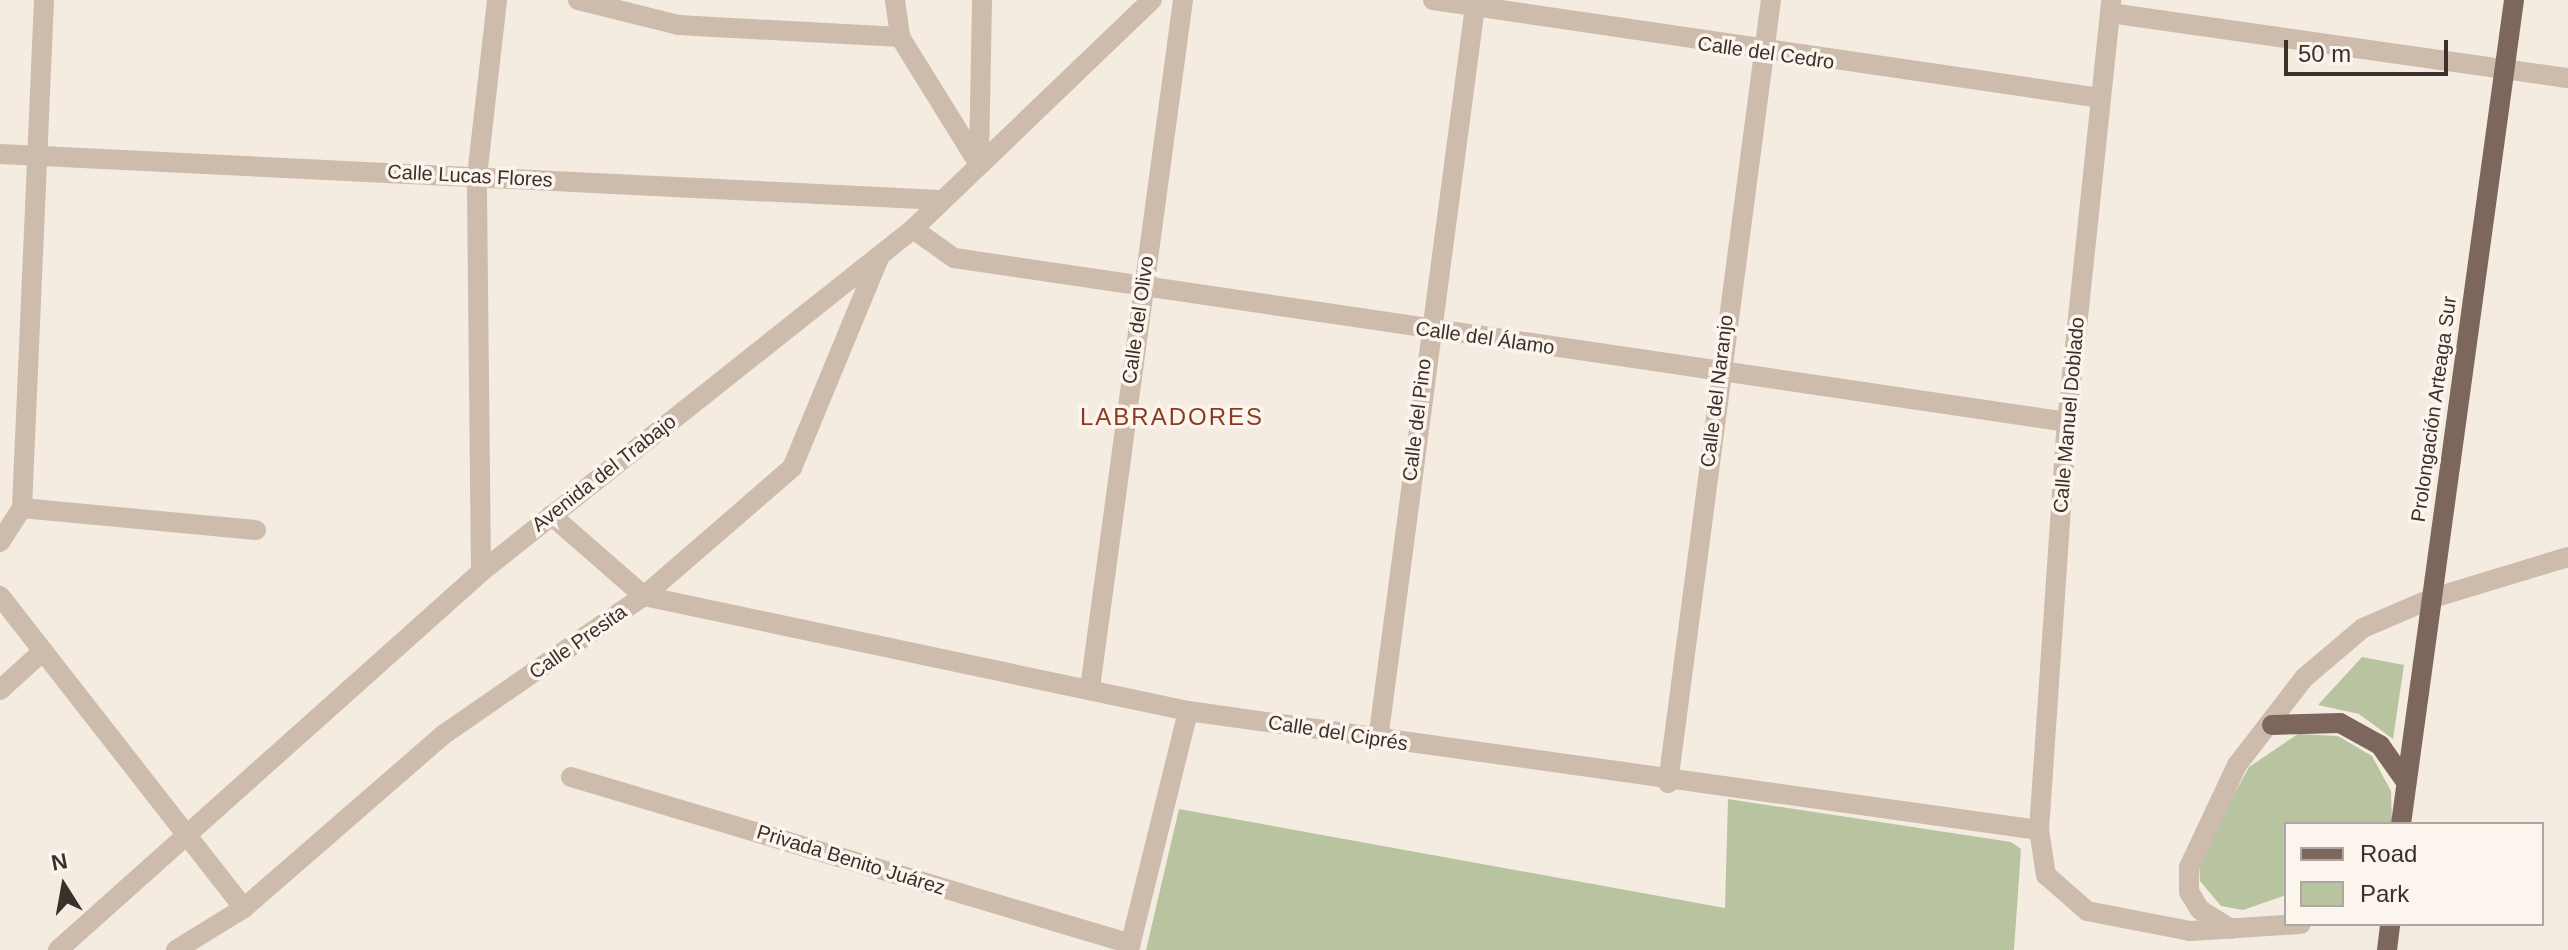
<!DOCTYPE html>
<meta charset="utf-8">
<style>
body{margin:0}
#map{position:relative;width:2568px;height:950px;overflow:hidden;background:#f4ebe1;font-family:Arial,sans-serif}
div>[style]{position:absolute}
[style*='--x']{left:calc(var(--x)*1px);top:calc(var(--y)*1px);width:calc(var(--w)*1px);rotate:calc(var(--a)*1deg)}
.green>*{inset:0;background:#b8c4a0}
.minor>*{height:20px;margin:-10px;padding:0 10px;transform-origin:10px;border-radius:10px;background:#cdbbac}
.tertiary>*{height:20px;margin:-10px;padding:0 10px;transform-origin:10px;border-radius:10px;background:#cdbbac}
.primary>*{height:20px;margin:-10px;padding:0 10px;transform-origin:10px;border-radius:10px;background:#7d675c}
span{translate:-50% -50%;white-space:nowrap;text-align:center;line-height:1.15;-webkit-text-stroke:7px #fbf5ee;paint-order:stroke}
.street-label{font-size:20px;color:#3b302b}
.quarter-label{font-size:24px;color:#8c3b22;letter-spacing:2px}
.legend{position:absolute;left:2284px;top:822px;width:260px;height:104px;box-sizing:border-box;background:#fbf5ee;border:2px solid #aea6a0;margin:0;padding:10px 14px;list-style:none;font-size:24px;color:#3b302b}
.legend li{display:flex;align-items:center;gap:16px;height:40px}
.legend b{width:40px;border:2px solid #aea6a0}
.north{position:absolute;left:24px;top:846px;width:80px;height:80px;-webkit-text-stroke:6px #fbf5ee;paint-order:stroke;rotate:349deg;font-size:22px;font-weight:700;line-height:32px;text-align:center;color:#3b302b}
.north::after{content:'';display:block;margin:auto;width:28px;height:36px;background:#3b302b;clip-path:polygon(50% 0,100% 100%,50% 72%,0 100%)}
.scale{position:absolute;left:2284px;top:40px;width:164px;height:36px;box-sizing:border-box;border:4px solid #3b302b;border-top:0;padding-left:10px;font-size:24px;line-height:28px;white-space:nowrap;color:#3b302b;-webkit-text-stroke:6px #fbf5ee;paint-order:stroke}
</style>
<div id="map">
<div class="green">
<i style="clip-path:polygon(2362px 657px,2404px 665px,2393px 739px,2359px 714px,2318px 705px)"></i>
<i style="clip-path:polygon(2298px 734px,2338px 736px,2372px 756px,2391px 791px,2392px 824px,2286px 824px,2286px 895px,2243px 910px,2221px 906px,2200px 881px,2199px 859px,2249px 767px)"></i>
<i style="clip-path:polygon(1728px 799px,2011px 842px,2021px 849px,2014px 950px,1146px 950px,1179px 809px,1725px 908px)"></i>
</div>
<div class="minor">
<i style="--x:578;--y:0;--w:103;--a:14"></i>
<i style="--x:678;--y:25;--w:222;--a:3.1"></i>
<i style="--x:895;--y:0;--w:37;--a:82"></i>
<i style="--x:900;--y:37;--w:146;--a:58.2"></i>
<i style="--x:1433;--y:0;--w:675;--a:8.35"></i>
<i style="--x:2110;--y:13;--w:463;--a:8.1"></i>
<i style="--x:0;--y:154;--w:941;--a:2.8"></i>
<i style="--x:979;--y:159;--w:159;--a:-88.9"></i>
<i style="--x:913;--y:229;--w:50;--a:35.3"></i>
<i style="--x:954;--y:258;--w:1125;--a:8.38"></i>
<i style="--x:22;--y:508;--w:235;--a:5.4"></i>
<i style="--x:551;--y:515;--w:123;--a:41.1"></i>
<i style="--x:644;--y:596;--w:196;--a:-40.9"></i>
<i style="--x:792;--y:468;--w:227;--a:-67.5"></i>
<i style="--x:0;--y:542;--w:40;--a:-57.1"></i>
<i style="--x:22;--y:508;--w:508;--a:-87.52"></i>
<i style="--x:481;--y:572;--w:396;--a:-90.6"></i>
<i style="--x:477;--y:176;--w:177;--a:-83.5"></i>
<i style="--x:0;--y:596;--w:396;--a:52"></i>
<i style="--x:1090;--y:688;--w:694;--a:-82.3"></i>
<i style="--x:0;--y:690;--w:58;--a:-42.2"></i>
<i style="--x:1378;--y:740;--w:740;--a:-82.47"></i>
<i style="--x:571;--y:777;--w:584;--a:16.61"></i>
<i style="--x:1668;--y:783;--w:790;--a:-82.51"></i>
<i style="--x:2039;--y:830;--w:409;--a:-86.1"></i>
<i style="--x:2067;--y:422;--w:424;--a:-84"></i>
<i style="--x:58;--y:950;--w:567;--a:-41.78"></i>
<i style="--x:481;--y:572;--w:552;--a:-38.45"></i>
<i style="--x:913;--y:229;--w:331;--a:-43.8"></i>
<i style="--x:1129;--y:950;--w:246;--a:-76.1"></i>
</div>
<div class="tertiary">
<i style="--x:2231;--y:929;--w:36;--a:-148"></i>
<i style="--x:2200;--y:910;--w:21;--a:-121"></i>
<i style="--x:2189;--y:892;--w:25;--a:-90"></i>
<i style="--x:2189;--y:867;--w:113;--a:-64.8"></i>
<i style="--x:2237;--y:765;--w:110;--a:-52.4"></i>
<i style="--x:2304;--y:678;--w:77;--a:-40.3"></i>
<i style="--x:2363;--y:628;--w:76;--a:-23.2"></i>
<i style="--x:2433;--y:598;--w:141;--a:-16.9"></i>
<i style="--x:176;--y:950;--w:80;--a:-31.7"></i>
<i style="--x:244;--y:908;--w:264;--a:-41"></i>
<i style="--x:443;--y:735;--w:244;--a:-34.7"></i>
<i style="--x:644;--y:596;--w:556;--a:11.94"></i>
<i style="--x:1188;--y:711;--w:859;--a:7.96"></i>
<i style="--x:2039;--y:830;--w:46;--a:81.2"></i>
<i style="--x:2046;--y:875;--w:55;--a:41.3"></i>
<i style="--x:2087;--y:911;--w:105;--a:11"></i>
<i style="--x:2190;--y:931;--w:111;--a:-3.6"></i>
</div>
<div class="primary">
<i style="--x:2272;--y:725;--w:68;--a:-1.7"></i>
<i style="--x:2340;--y:723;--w:46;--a:28.8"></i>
<i style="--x:2380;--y:745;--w:45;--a:54.9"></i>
<i style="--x:2401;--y:824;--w:832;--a:-82.19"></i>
<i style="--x:2387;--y:950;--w:26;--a:-83"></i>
</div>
<div class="street-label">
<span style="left:1766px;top:53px;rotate:8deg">Calle del Cedro</span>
<span style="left:470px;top:176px;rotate:3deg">Calle Lucas Flores</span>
<span style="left:1138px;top:320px;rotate:-82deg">Calle del Olivo</span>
<span style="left:1485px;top:338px;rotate:8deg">Calle del Álamo</span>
<span style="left:1717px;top:391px;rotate:-83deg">Calle del Naranjo</span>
<span style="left:2434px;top:409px;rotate:-82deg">Prolongación Arteaga Sur</span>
<span style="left:2069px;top:415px;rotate:-85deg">Calle Manuel Doblado</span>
<span style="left:1417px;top:420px;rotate:-83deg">Calle del Pino</span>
<span style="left:604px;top:473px;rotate:-38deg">Avenida del Trabajo</span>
<span style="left:578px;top:642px;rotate:-35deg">Calle Presita</span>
<span style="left:1338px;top:733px;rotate:9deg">Calle del Ciprés</span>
<span style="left:851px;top:860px;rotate:17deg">Privada Benito Juárez</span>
</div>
<div class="quarter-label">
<span style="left:1172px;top:417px">LABRADORES</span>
</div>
<ul class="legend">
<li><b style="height:10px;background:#7d675c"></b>Road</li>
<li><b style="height:22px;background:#b8c4a0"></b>Park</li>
</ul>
<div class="north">N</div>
<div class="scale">50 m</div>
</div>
